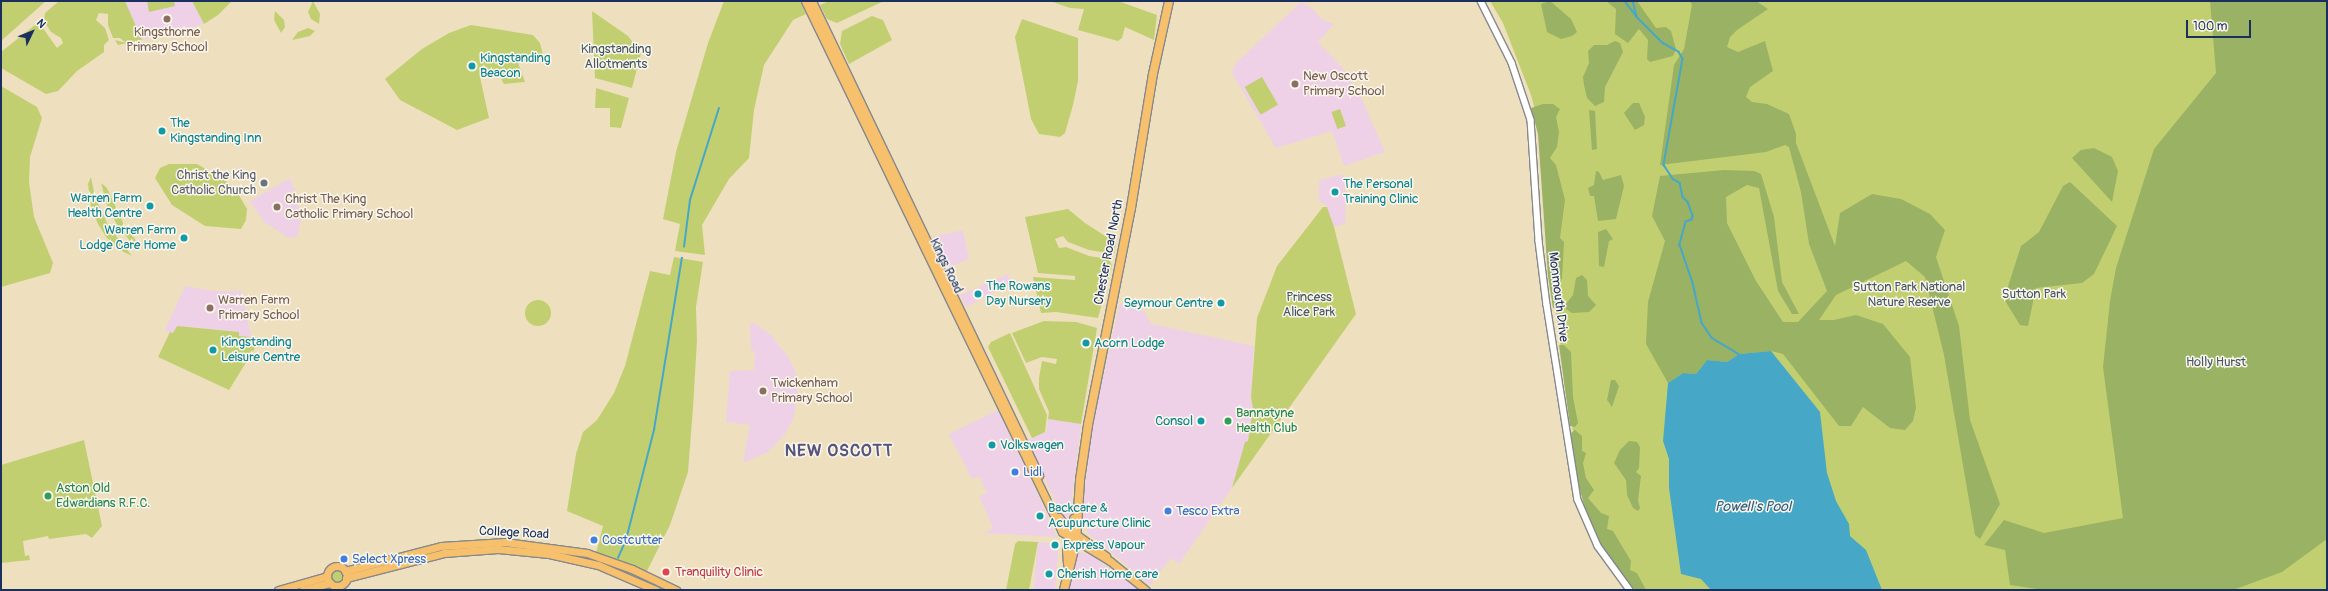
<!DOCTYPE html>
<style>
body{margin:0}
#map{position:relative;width:2328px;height:591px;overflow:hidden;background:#eee0be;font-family:Pangolin,sans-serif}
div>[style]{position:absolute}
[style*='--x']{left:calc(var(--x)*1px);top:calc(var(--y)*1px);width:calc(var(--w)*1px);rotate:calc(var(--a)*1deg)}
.built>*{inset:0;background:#eed0e7;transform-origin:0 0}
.green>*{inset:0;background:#c2cf71;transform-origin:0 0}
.round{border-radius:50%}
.forest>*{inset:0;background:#99b263}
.water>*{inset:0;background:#47a7c6}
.stream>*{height:1.5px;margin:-0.75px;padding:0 0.75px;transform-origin:0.75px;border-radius:0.75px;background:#47a7c6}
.roads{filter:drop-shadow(1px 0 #84888e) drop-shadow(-1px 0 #84888e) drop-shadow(0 1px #84888e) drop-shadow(0 -1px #84888e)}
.minor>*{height:5.5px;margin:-2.75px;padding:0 2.75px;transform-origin:2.75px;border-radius:2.75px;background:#fff}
.major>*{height:7px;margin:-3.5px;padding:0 3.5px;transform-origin:3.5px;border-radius:3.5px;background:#f7c06c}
.major>.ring{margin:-3.5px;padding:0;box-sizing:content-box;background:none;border:7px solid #f7c06c;border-radius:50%}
.highway>*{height:8px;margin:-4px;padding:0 4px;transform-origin:4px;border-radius:4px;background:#f7c06c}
.dots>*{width:11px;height:11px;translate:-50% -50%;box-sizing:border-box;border:2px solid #fbf7ec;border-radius:50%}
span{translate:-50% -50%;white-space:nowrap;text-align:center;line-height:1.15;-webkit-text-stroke:3px #fbf7ec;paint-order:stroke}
.education-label{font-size:13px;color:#785e54}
.left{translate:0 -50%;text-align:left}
.park-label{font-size:13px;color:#455763}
.culture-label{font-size:13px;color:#0d838f}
.right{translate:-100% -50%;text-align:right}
.worship-label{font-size:13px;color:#5b616d}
.street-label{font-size:13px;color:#1b2f5e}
.leisure-label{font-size:13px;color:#27864d}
.shop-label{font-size:13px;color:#366cbe}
.health-label{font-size:13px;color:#be3a42}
.water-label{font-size:14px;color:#2a5982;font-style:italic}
.district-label{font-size:17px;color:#59567e;font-weight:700;letter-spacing:1px}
.frame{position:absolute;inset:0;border:2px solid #1b2f5e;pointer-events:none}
.north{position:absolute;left:12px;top:12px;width:40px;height:40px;-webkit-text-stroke:3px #fbf7ec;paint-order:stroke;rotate:47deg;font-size:11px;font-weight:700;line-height:16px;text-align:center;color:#1b2f5e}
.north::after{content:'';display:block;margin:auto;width:14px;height:18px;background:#1b2f5e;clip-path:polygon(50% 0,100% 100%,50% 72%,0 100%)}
.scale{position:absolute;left:2186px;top:20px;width:65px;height:18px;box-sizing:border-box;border:2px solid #1b2f5e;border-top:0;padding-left:5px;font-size:12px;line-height:14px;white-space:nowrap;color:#1b2f5e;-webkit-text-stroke:3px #fbf7ec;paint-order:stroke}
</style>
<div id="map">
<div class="built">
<i style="clip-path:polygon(125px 1px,192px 1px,204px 24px,142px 40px)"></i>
<i style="clip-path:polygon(1301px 2px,1313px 9px,1321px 19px,1334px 24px,1318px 42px,1341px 66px,1360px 95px,1385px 152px,1344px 166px,1332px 131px,1276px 148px,1232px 73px,1235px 64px)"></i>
<i style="clip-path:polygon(1343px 174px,1346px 194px,1345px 224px,1332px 227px,1326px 204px,1319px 202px,1319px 180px)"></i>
<i style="clip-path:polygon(290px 178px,297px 196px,301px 219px,298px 236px,289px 238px,264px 222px,250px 201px)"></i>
<i style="clip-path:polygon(963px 230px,969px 259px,949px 267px,945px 264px,932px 237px)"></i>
<i style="clip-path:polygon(1008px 274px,1012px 283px,966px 307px,960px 295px)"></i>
<i style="clip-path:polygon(185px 286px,214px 291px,242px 291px,251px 337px,239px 336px,239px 332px,192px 327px,173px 334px,165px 330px)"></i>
<i style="clip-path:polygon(1120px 303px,1144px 311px,1151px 324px,1254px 346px,1251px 397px,1253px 409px,1248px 441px,1232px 488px,1179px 564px,1171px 558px,1150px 585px,1088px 533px,1082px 516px,1092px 428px)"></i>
<i style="clip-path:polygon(750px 323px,756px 324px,771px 335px,789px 358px,796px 373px,798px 396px,793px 419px,785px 434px,768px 452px,743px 463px,750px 425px,726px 422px,730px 371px,754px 370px,755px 351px,751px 351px)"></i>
<i style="clip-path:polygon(998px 410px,1037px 493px,1057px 537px,984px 533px,993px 528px,979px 496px,987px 493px,979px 476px,972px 479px,949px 434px)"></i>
<i style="clip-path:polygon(1048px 419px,1081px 424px,1069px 521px,1065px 522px,1027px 440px,1047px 431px)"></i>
<i style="left:1038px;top:542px;width:21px;height:49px;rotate:5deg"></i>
<i style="clip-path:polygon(1081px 552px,1092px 556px,1140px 590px,1067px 590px,1076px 556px)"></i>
</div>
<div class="green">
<i style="clip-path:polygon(1px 1px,46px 1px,1px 41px)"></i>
<i style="clip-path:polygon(59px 1px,125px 1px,142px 40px,118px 45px,115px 40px,126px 43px,120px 38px,113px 38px,108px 25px,108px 14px,99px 13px,96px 20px,105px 28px,109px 40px,104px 45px,104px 52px,77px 71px,58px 91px,46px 94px,1px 68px,1px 52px,35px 25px,40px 24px,57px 48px,63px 43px,61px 38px,51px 32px,44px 21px,45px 13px)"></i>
<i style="clip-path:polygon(147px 1px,174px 1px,175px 6px,149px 12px)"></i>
<i style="clip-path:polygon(192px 1px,232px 1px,218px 15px,204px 24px)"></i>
<i style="clip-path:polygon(313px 1px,320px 14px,319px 24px,311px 19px,308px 12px)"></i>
<i style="clip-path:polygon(724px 1px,800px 1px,806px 14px,793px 20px,764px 65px,754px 110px,749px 158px,729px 179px,702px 225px,705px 255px,675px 251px,680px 224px,663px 219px,676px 152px,708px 43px)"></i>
<i style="clip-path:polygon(829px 1px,884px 1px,837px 23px,827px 19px,820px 5px)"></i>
<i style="clip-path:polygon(1050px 1px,1118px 1px,1157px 15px,1154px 40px,1125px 27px,1122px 38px,1118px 41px,1078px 30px,1084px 9px,1070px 8px)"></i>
<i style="clip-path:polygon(1490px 1px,2327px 1px,2327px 590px,1638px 590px,1590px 520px,1579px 474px,1547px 253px,1543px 141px,1531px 95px,1503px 23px)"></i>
<i style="clip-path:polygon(275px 11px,284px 20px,285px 27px,281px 33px,274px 20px)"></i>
<i style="clip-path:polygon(592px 11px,628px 36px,641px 53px,632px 88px,595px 78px)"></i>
<i style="clip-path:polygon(872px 16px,883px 20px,892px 40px,849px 64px,840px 44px,842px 31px)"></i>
<i style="clip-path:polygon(1022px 19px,1078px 38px,1078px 81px,1073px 105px,1065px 133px,1060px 137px,1039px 134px,1031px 119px,1015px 37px)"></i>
<i style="clip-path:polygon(471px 25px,533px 35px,540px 43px,543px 55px,518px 63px,525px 82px,504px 84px,496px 70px,480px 77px,489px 118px,457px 130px,400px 100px,385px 79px,422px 49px,449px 33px)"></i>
<i style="clip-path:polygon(308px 28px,315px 31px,310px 36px,292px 40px,298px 32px)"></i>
<i style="left:1262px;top:77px;width:32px;height:20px;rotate:60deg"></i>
<i style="clip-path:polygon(1px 86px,37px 107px,42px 118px,30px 157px,29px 182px,34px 217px,53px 263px,50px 273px,1px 287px)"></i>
<i style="clip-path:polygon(596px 88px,629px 98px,621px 128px,610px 127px,610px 108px,595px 108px)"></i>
<i style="left:1340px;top:109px;width:18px;height:9px;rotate:71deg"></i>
<i style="clip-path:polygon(169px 164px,197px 164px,226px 181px,236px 190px,247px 209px,246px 220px,241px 229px,205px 226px,172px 205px,155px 178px,160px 168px)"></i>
<i style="clip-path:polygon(91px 177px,95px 197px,109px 227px,132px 256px,120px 250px,106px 237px,98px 224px,91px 207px,88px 184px)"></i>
<i style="clip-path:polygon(101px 183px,107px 188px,125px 227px,135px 239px,136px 249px,116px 223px,107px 205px)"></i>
<i style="clip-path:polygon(1323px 207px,1327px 207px,1334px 227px,1356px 314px,1232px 488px,1245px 442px,1248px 441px,1253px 409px,1251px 397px,1257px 318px,1277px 266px)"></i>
<i style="clip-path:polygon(1068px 209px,1085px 223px,1116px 243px,1114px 254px,1089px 250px,1068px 242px,1063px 236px,1055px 239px,1059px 248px,1066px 247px,1089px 256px,1109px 259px,1112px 266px,1098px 318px,1056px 312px,1041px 313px,1033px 277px,1075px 280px,1075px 276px,1038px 273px,1025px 217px)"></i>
<i style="clip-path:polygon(674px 257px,703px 262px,696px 307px,697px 340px,693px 408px,688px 472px,670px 525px,647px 571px,596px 553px,603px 526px,567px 511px,576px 454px,583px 432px,597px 420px,614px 393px,625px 366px,650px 271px,670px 275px)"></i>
<i class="round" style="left:525px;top:300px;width:26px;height:26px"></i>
<i style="clip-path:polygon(1044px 321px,1076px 322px,1097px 328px,1081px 424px,1048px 419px,1049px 412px,1039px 389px,1039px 378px,1042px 361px,1056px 364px,1057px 359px,1042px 357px,1026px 363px,1012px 333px)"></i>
<i style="clip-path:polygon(177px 326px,239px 332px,239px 336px,251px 337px,255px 348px,229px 390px,158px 357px,170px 332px,173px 333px)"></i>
<i style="clip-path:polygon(1010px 333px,1047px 415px,1045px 432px,1032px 438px,988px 347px,991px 342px)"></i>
<i style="clip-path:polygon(84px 440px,102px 526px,92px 538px,86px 534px,49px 539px,48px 536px,23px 541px,25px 556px,29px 555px,30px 560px,1px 563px,1px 465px)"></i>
<i style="clip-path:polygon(1018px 541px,1038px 542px,1029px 590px,1006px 590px,1015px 544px)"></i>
<i class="round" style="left:330px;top:569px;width:14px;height:14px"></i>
</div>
<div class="forest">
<i style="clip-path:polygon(1550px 1px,1571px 19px,1577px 32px,1572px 36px,1561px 39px,1547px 32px,1541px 4px)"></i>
<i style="clip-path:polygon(1606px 1px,1637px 1px,1656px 28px,1666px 27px,1671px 31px,1676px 49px,1673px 56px,1650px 62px,1647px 59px,1648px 40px,1639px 29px,1628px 43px,1615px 34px,1616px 9px)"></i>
<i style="clip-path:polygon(1690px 1px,1756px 1px,1768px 9px,1737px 30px,1730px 37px,1727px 47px,1738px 52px,1765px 41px,1773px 71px,1750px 87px,1746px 97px,1752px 102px,1767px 104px,1789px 114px,1796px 134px,1796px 143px,1835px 246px,1840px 213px,1872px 194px,1901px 199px,1930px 214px,1945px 230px,1936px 257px,1959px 326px,1970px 420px,2000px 504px,1980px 539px,1975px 535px,1944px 355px,1925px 277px,1906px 261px,1836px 295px,1819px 320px,1834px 320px,1856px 315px,1883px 324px,1910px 357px,1916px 408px,1913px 421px,1905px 430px,1890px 428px,1863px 407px,1851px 426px,1839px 426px,1783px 354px,1771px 351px,1739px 354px,1727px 362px,1707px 360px,1696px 374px,1683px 373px,1668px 383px,1646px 344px,1648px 302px,1665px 241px,1652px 216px,1660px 176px,1724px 170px,1754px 171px,1761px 174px,1774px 217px,1782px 282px,1799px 314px,1792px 314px,1778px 291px,1759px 188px,1747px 185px,1726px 197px,1727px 223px,1756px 281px,1783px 322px,1798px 322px,1827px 291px,1809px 244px,1801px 192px,1789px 147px,1785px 145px,1766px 152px,1660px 165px,1674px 65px,1684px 49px,1692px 5px)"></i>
<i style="clip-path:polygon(2210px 1px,2327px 1px,2327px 539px,2282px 572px,2233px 590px,2044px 590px,2010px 585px,2005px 550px,1984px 545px,2004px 520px,2044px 533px,2123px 518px,2103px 367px,2110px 301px,2116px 268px,2154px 149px,2216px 73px)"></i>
<i style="clip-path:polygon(1615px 41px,1620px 43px,1623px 52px,1605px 87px,1604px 102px,1595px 106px,1587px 98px,1584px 85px,1583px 77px,1589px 63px,1588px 51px,1594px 45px,1607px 45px)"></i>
<i style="clip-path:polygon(1633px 103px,1639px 103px,1645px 117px,1644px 125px,1635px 130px,1624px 113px)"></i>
<i style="clip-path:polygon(1543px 104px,1553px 104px,1560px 109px,1556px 117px,1559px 132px,1557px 147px,1550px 158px,1556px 165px,1565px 200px,1560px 238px,1564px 242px,1562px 279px,1557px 288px,1563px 301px,1557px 309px,1553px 308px,1548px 276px,1538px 134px,1531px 108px)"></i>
<i style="clip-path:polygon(1589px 110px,1595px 111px,1597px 149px,1592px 150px)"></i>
<i style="clip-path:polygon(2094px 148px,2112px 157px,2118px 171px,2112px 202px,2072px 158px,2081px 150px)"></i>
<i style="clip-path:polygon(1596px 171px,1599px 172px,1603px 180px,1621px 175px,1624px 186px,1616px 219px,1598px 221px,1594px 196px,1590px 196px,1588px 188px,1594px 185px)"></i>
<i style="clip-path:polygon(2070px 182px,2117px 226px,2094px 274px,2082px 283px,2036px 288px,2028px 326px,2020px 325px,2004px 299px,2021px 246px,2039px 232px,2063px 186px)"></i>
<i style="clip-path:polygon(1606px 229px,1613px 239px,1609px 241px,1604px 267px,1599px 266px,1598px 232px)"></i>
<i style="clip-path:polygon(1582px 275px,1587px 280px,1588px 296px,1596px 305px,1589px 312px,1572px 313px,1566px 309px,1566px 304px,1573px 295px,1576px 278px)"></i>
<i style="clip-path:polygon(1559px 345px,1564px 345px,1571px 352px,1573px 397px,1578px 423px,1575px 427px,1570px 426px)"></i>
<i style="clip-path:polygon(1611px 380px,1615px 380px,1619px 386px,1612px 407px,1607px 400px)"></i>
<i style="clip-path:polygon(1575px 430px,1582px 436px,1582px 451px,1586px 453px,1583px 463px,1586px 478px,1594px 490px,1588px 498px,1601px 513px,1609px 516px,1607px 529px,1613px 531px,1631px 561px,1630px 570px,1637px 573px,1646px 590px,1635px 590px,1607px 556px,1594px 533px,1587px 516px,1577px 479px,1571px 433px)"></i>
<i style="clip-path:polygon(1629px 441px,1637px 442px,1640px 447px,1639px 468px,1636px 472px,1641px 476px,1638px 500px,1640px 508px,1638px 511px,1633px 508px,1627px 495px,1626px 480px,1614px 463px,1620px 450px)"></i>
</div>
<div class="water">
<i style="clip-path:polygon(1771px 351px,1820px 412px,1827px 473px,1836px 501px,1849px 524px,1850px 536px,1866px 550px,1882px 590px,1711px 590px,1701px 579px,1681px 574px,1669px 488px,1669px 459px,1663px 441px,1668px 383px,1683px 373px,1696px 374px,1707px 360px,1727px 362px,1739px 354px)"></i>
</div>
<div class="stream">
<i style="--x:1625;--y:1;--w:20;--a:53"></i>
<i style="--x:1633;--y:1;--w:16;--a:76"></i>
<i style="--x:1637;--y:17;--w:37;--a:45"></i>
<i style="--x:1663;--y:43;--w:18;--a:29"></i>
<i style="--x:1679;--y:52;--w:8;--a:60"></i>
<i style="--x:1683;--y:59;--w:108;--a:100.2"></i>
<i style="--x:1664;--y:165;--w:17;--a:57"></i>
<i style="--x:1673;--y:179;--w:8;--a:30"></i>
<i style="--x:1680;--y:183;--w:14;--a:78"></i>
<i style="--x:1683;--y:197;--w:7;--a:45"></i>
<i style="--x:1688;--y:202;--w:15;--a:70"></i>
<i style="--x:1693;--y:216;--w:4;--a:104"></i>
<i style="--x:1692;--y:220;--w:6;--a:162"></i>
<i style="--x:1686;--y:222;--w:24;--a:105"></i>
<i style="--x:1680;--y:245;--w:40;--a:71.1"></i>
<i style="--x:1693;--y:283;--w:41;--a:77.3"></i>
<i style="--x:1702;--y:323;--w:18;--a:56"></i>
<i style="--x:1712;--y:338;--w:31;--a:31"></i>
<i style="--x:684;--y:247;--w:47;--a:-82.7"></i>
<i style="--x:690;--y:200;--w:96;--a:-72.5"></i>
<i style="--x:618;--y:558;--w:20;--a:-66"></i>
<i style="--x:626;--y:540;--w:114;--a:-75.7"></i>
<i style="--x:654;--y:430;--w:174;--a:-80.8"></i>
</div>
<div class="roads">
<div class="minor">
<i style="--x:1481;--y:1;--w:69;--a:63.4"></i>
<i style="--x:1512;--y:63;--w:60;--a:71.6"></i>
<i style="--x:1531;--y:120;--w:121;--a:86.2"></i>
<i style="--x:1539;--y:241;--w:64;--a:82.9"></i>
<i style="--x:1547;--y:305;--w:197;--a:81"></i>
<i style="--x:1578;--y:500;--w:50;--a:66.5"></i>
<i style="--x:1598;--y:546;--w:54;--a:54"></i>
</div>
<div class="major">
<i style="--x:805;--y:1;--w:590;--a:64.17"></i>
<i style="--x:1062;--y:532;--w:56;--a:31.1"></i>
<i style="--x:1110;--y:561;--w:46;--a:38.9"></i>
<i style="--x:812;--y:1;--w:526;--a:64.41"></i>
<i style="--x:1059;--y:517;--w:11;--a:56"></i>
<i style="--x:1065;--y:526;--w:51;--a:36.2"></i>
<i class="ring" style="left:327px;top:566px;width:13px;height:13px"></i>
<i style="--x:345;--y:571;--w:99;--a:-14.6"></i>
<i style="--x:441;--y:546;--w:64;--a:-3.6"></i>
<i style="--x:505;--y:542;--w:83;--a:7.6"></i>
<i style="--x:587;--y:553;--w:48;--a:19.6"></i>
<i style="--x:632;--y:569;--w:49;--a:25.5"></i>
<i style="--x:346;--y:578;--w:101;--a:-14.3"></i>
<i style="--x:444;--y:553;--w:54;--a:-4.2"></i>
<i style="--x:498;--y:549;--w:51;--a:5.6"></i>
<i style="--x:549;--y:554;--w:50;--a:12.7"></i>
<i style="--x:598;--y:565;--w:63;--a:23.3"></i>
<i style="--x:278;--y:590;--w:51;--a:-15.9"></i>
<i style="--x:303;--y:590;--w:28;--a:-15"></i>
</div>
<div class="highway">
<i style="--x:1068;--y:564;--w:14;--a:-94"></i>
<i style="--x:1067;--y:550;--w:32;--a:-77"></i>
<i style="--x:1064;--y:590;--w:50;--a:-76.2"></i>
<i style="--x:1076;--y:541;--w:61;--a:-86.2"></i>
<i style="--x:1080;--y:480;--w:56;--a:-81.7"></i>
<i style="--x:1088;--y:425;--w:221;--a:-78.8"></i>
<i style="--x:1131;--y:208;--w:136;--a:-80.7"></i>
<i style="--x:1153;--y:74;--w:75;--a:-77.6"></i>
</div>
</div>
<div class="dots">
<i style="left:167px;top:19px;background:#8d6e63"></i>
<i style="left:472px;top:66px;background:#0f9aa8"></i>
<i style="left:1295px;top:84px;background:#8d6e63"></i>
<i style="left:162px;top:131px;background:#0f9aa8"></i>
<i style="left:264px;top:183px;background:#6b7280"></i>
<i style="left:1335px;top:192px;background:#0f9aa8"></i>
<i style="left:150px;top:206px;background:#0f9aa8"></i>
<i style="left:277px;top:207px;background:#8d6e63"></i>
<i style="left:184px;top:238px;background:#0f9aa8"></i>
<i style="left:978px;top:294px;background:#0f9aa8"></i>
<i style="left:1221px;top:303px;background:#0f9aa8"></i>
<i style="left:210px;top:308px;background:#8d6e63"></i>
<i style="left:1086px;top:343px;background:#0f9aa8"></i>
<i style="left:213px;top:350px;background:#0f9aa8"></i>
<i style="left:763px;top:391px;background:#8d6e63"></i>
<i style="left:1201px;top:421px;background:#0f9aa8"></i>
<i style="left:1228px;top:421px;background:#2e9e5b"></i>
<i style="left:992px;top:445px;background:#0f9aa8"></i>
<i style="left:1015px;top:472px;background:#3f7fe0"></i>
<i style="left:48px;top:496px;background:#2e9e5b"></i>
<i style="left:1168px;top:511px;background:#3f7fe0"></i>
<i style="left:1040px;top:516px;background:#0f9aa8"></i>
<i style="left:594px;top:540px;background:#3f7fe0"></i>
<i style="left:1055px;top:545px;background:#0f9aa8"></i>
<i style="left:344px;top:559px;background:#3f7fe0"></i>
<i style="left:666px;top:572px;background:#e0444e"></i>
<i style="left:1049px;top:574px;background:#0f9aa8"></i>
</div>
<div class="education-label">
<span style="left:167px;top:40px">Kingsthorne<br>Primary School</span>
<span class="left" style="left:1303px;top:84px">New Oscott<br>Primary School</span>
<span class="left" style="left:285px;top:207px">Christ The King<br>Catholic Primary School</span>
<span class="left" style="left:218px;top:308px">Warren Farm<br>Primary School</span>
<span class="left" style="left:771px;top:391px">Twickenham<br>Primary School</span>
</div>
<div class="park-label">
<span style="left:616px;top:57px">Kingstanding<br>Allotments</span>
<span style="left:1909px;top:295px">Sutton Park National<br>Nature Reserve</span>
<span style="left:2034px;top:294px">Sutton Park</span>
<span style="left:1309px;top:305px">Princess<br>Alice Park</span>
<span style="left:2216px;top:362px">Holly Hurst</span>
</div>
<div class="culture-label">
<span class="left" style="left:480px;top:66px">Kingstanding<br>Beacon</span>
<span class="left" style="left:170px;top:131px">The<br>Kingstanding Inn</span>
<span class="left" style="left:1343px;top:192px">The Personal<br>Training Clinic</span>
<span class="right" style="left:142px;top:206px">Warren Farm<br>Health Centre</span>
<span class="right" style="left:176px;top:238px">Warren Farm<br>Lodge Care Home</span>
<span class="left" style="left:986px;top:294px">The Rowans<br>Day Nursery</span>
<span class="right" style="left:1213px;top:303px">Seymour Centre</span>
<span class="left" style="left:221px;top:350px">Kingstanding<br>Leisure Centre</span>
<span class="left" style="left:1094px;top:343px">Acorn Lodge</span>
<span class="right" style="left:1193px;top:421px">Consol</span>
<span class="left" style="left:1000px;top:445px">Volkswagen</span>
<span class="left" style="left:1048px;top:516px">Backcare &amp;<br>Acupuncture Clinic</span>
<span class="left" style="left:1063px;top:545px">Express Vapour</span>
<span class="left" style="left:1057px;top:574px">Cherish Home care</span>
</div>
<div class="worship-label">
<span class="right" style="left:256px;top:183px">Christ the King<br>Catholic Church</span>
</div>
<div class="street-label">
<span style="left:1109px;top:252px;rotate:-79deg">Chester Road North</span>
<span style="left:946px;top:266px;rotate:64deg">Kings Road</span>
<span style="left:1558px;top:297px;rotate:83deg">Monmouth Drive</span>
<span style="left:514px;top:533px;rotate:3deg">College Road</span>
</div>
<div class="leisure-label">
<span class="left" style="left:1236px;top:421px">Bannatyne<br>Health Club</span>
<span class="left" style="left:56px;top:496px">Aston Old<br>Edwardians R.F.C.</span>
</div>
<div class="shop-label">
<span class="left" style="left:1023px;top:472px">Lidl</span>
<span class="left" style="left:1176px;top:511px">Tesco Extra</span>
<span class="left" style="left:602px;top:540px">Costcutter</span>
<span class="left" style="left:352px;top:559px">Select Xpress</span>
</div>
<div class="health-label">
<span class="left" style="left:675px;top:572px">Tranquility Clinic</span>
</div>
<div class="water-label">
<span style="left:1753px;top:507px">Powell's Pool</span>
</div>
<div class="district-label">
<span style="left:839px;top:451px">NEW OSCOTT</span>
</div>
<div class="frame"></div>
<div class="north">N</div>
<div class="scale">100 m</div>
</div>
